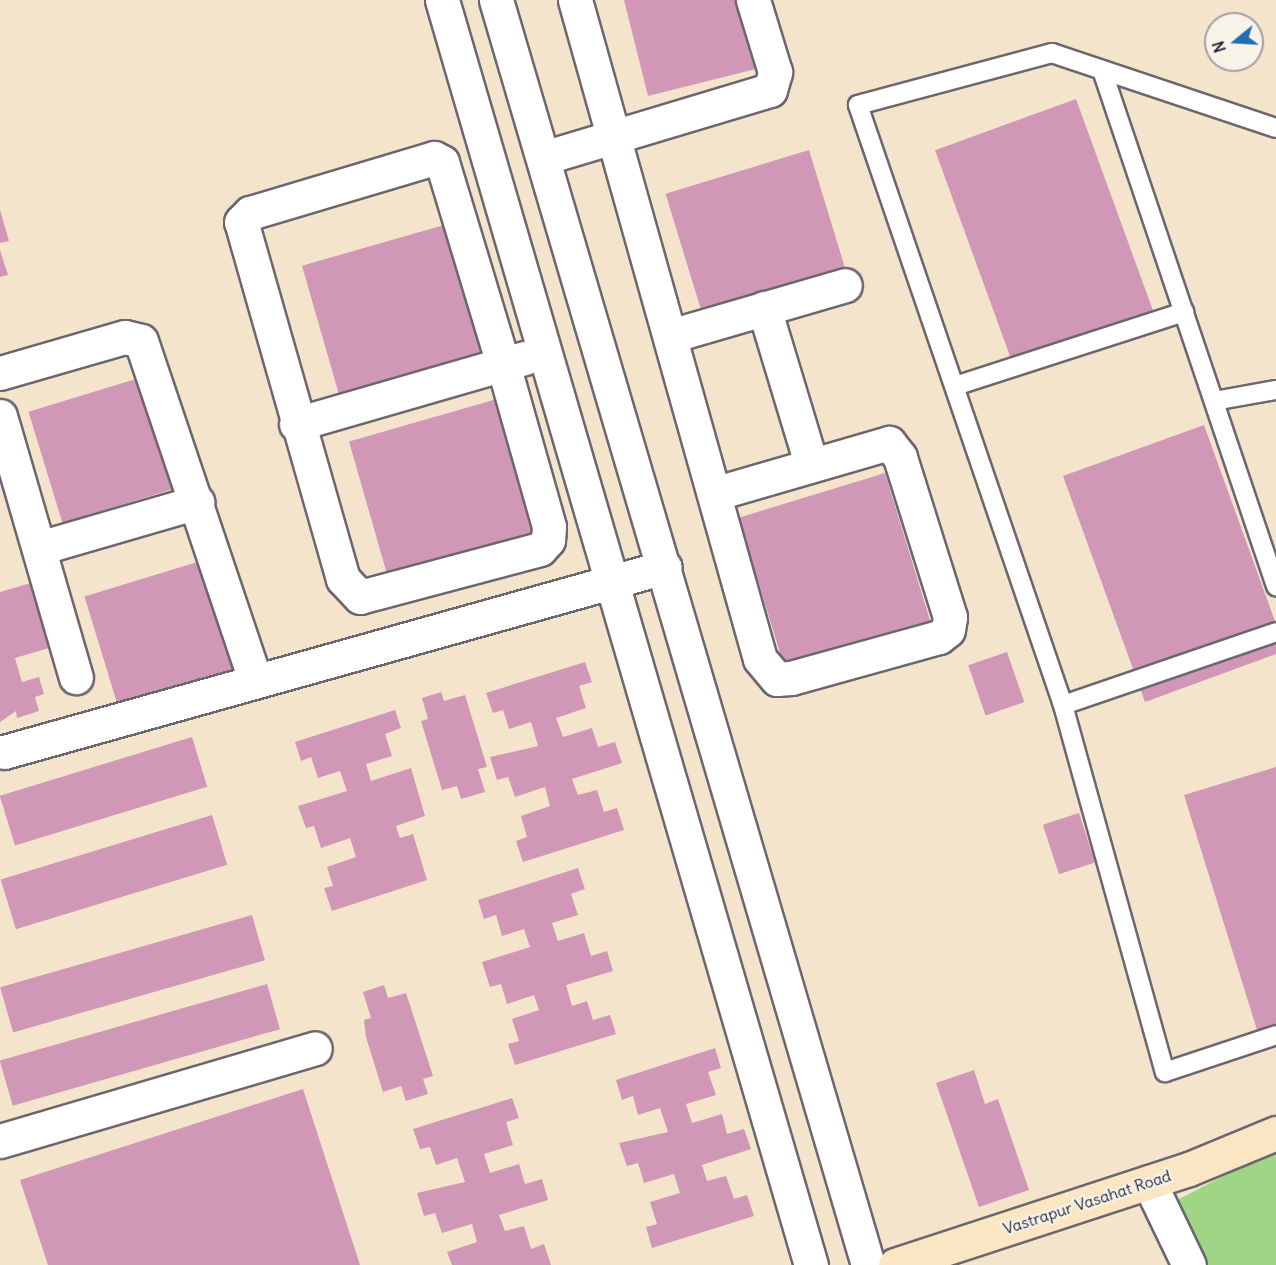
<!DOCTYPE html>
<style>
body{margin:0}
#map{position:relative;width:1276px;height:1265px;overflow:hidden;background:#f5e4cc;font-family:Delius,sans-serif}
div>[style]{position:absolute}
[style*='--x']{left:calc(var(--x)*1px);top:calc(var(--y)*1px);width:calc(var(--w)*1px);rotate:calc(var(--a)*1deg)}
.green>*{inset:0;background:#a1d586}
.building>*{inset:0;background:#d098b6;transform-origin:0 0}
.roads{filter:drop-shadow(2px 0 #6c666e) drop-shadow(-2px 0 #6c666e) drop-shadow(0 2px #6c666e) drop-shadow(0 -2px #6c666e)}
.lane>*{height:18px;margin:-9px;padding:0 9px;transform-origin:9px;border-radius:9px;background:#fff}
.street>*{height:33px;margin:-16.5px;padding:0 16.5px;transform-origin:16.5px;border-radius:16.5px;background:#fff}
.secondary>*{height:33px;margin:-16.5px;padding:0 16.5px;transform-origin:16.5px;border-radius:16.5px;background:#fbe6c4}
span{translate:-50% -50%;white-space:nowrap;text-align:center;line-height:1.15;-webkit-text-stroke:4.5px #f7f3e8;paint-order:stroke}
.street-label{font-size:16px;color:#22223b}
.north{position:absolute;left:1204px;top:12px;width:60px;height:60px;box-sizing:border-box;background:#f7f3e8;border:2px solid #a29fa3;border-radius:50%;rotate:252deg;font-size:16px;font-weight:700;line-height:24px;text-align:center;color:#22223b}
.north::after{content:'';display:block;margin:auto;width:21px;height:27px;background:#1f6fb2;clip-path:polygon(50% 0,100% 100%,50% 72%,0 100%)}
</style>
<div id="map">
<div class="green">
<i style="clip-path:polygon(1276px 1149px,1276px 1265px,1182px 1265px,1152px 1213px)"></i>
</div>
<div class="building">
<i style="clip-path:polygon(624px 0,738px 0,756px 69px,648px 96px)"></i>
<i style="left:1076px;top:99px;width:240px;height:150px;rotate:70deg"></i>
<i style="left:809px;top:150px;width:127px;height:150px;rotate:73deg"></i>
<i style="clip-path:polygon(0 210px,9px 241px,0 243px)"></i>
<i style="left:451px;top:223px;width:139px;height:155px;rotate:74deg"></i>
<i style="clip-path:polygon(0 250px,8px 275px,0 277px)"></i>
<i style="left:149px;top:375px;width:116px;height:126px;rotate:73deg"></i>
<i style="left:497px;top:399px;width:139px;height:154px;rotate:74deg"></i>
<i style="clip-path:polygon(1204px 425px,1276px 624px,1276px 654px,1145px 702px,1063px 476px)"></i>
<i style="left:885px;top:473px;width:162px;height:153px;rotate:73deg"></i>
<i style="left:204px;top:560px;width:115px;height:125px;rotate:73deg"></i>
<i style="clip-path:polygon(31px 583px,49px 648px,15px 658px,22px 682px,39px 677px,44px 694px,35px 697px,39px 711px,17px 718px,16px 711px,0 722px,0 592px)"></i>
<i style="left:1007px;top:652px;width:53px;height:41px;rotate:71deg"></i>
<i style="clip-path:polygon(585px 662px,592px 682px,579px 686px,586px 708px,556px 718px,563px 737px,592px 728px,598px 747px,615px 742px,622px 763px,572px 779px,578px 795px,597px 790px,604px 812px,617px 808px,624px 830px,523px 862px,516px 841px,527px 837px,521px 816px,550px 806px,545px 787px,515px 797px,508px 777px,497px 780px,490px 757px,538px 746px,531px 722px,509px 729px,503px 710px,493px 713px,486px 693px)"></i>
<i style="clip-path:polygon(441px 692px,444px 701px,465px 695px,487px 767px,478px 769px,485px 792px,461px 799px,457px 786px,442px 790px,421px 721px,428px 719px,422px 698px)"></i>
<i style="clip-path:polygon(395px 710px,401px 728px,385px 734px,392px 756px,366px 764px,371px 781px,411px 768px,425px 816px,396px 826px,400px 838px,413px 834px,427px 880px,332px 911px,324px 888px,333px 886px,327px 867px,356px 857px,350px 838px,321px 848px,314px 826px,306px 828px,298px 806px,347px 791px,340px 771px,318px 778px,311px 757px,301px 761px,295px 742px)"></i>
<i style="left:192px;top:737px;width:52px;height:201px;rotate:73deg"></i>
<i style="clip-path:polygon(1276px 767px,1276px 1024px,1257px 1030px,1184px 795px)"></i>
<i style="left:1079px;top:813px;width:52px;height:38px;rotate:72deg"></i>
<i style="left:212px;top:815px;width:52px;height:221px;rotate:73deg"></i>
<i style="clip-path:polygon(578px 868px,585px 889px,571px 894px,578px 915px,552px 923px,558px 941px,584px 933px,591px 956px,607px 951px,613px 971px,566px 985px,572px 1006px,587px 1001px,593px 1020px,610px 1015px,616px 1034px,515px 1065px,508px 1044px,519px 1041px,512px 1019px,539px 1010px,534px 995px,507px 1004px,501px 984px,490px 987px,482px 962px,530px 947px,524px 929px,502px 936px,496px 915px,484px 919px,478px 900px)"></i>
<i style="left:252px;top:915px;width:47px;height:262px;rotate:74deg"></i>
<i style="left:267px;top:984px;width:47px;height:278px;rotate:74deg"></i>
<i style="clip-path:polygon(384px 985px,388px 998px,406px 993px,433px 1076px,423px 1079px,428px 1094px,406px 1101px,401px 1086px,383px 1092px,366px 1037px,364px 1020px,371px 1018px,363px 992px)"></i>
<i style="clip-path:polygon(715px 1048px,721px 1068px,708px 1072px,716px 1095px,686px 1104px,692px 1123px,722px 1114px,727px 1134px,744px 1129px,751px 1149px,702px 1165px,707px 1181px,726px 1176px,734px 1199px,747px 1195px,754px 1216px,652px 1248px,646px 1227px,657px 1224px,650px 1202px,680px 1193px,674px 1174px,644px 1183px,638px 1163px,627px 1166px,619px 1143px,668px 1132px,660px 1108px,638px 1115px,633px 1096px,622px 1100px,616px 1080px)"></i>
<i style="clip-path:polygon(974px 1070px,985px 1104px,998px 1099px,1029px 1190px,979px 1207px,936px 1083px)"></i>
<i style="clip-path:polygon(303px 1089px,360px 1265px,48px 1265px,20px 1180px)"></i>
<i style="clip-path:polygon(512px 1098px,519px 1118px,506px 1122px,513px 1145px,484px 1154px,490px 1173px,519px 1164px,525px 1184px,542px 1179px,548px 1200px,499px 1215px,505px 1231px,524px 1226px,531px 1249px,544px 1244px,551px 1265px,452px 1265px,447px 1252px,477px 1242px,472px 1224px,442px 1233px,435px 1213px,424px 1216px,417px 1193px,465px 1182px,457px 1158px,436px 1165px,430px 1147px,420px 1149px,413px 1129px)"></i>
</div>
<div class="roads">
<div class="lane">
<i style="--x:1102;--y:70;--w:545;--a:71.37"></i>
<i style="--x:1276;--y:128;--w:236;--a:-161.5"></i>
<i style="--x:1052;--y:53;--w:201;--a:165"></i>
<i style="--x:858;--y:105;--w:634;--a:71.14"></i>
<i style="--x:1063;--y:705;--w:225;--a:-18.9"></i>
<i style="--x:955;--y:386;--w:241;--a:-17.9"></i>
<i style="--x:1214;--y:401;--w:63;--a:-10.1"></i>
<i style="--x:1063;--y:705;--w:381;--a:74.5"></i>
<i style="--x:1165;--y:1072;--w:117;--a:-18.4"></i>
</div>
<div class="street">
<i style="--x:442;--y:0;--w:1318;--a:73.74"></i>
<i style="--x:496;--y:0;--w:1319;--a:73.61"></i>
<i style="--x:575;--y:0;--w:684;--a:74.32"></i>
<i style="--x:760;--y:659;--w:26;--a:50"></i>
<i style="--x:777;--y:679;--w:14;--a:-4"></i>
<i style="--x:791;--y:678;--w:154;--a:-15.5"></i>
<i style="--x:939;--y:637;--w:11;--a:-38"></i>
<i style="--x:948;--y:630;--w:13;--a:-81"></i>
<i style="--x:950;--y:617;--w:168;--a:-107.4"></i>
<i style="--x:900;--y:457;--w:18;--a:-128"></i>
<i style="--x:889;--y:443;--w:182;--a:163.8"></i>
<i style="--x:434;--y:158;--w:9;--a:27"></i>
<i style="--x:442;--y:162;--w:211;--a:73.2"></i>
<i style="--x:503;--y:364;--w:169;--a:74.2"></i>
<i style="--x:549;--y:527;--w:13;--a:94"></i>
<i style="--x:548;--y:540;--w:12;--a:132"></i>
<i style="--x:540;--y:549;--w:186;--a:165.1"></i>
<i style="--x:360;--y:597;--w:25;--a:-133"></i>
<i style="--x:343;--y:579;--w:371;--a:-105.9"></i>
<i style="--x:241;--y:222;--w:13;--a:-45"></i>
<i style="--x:250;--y:213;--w:192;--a:-16.6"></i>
<i style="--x:543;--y:158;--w:237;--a:-16.7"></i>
<i style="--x:770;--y:90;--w:19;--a:-74"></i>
<i style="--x:775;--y:72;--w:75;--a:-107"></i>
<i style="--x:764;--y:308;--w:163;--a:73.2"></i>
<i style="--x:670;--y:336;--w:182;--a:-16.2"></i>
<i style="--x:0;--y:373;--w:130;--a:-16.1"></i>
<i style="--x:125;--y:337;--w:16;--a:14"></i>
<i style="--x:141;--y:341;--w:358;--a:71.4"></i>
<i style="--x:0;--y:416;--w:272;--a:73.8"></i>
<i style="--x:296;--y:424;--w:238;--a:-16.1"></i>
<i style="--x:39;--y:548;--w:165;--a:-16.2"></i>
<i style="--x:4;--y:752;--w:686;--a:-15.64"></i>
<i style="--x:0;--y:1141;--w:328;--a:-16.4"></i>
<i style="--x:1149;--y:1182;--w:92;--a:64.3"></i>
</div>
<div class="secondary">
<i style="--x:895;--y:1265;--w:309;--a:-18.1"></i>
<i style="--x:1189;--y:1169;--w:94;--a:-22.5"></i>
</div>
</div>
<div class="street-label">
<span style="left:1087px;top:1202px;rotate:-18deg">Vastrapur Vasahat Road</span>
</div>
<div class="north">N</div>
</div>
